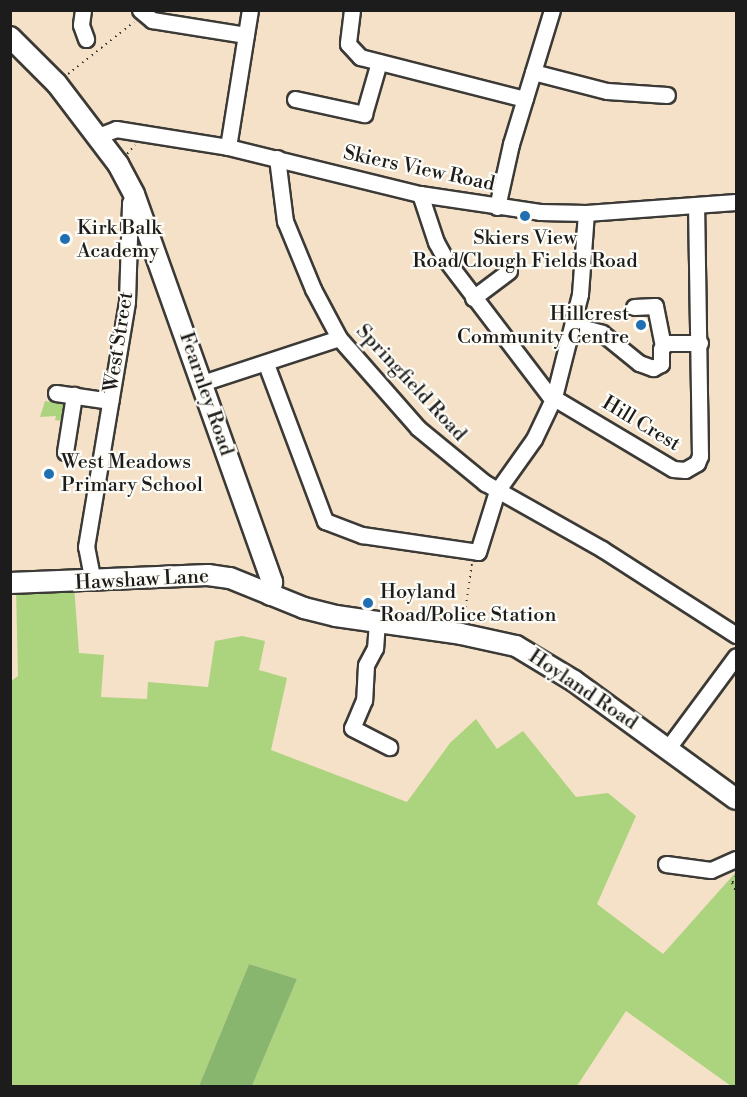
<!DOCTYPE html>
<style>
body{margin:0}
#map{position:relative;width:747px;height:1097px;overflow:hidden;background:#f4e1c7;font-family:"Libre Bodoni",serif}
div>[style]{position:absolute}
[style*='--x']{left:calc(var(--x)*1px);top:calc(var(--y)*1px);width:calc(var(--w)*1px);rotate:calc(var(--a)*1deg)}
.green>*{inset:0;background:#acd47f}
.forest>*{inset:0;background:#89b66e}
.path>*{height:2px;margin-top:-1px;transform-origin:0;background:repeating-linear-gradient(90deg,#3c3a36 0 1.5px,transparent 0 6px)}
.roads{filter:drop-shadow(2px 0 #3c3a36) drop-shadow(-2px 0 #3c3a36) drop-shadow(0 2px #3c3a36) drop-shadow(0 -2px #3c3a36)}
.minor>*{height:15px;margin:-7.5px;padding:0 7.5px;transform-origin:7.5px;border-radius:7.5px;background:#fff}
.major>*{height:20px;margin:-10px;padding:0 10px;transform-origin:10px;border-radius:10px;background:#fff}
.dots>*{width:16px;height:16px;translate:-50% -50%;box-sizing:border-box;border:3px solid #fdfcf7;border-radius:50%}
span{translate:-50% -50%;white-space:nowrap;text-align:center;line-height:1.15;-webkit-text-stroke:4.5px #fdfcf7;paint-order:stroke}
.street-label{font-size:20px;color:#1c1c1c}
.poi-label{font-size:20px;color:#1c1c1c}
.left{translate:0 -50%;text-align:left}
.right{translate:-100% -50%;text-align:right}
.frame{position:absolute;inset:0;border:12px solid #1c1c1c;pointer-events:none}
</style>
<div id="map">
<div class="green">
<i style="clip-path:polygon(45px 401px,64px 404px,63px 421px,55px 420px,56px 416px,40px 417px)"></i>
<i style="clip-path:polygon(74px 585px,79px 653px,104px 655px,101px 697px,147px 699px,148px 682px,208px 687px,215px 641px,242px 636px,265px 641px,259px 670px,287px 678px,271px 750px,407px 802px,450px 743px,476px 719px,497px 749px,523px 731px,576px 797px,608px 793px,636px 816px,597px 904px,663px 954px,736px 872px,736px 1086px,731px 1086px,626px 1011px,577px 1086px,252px 1086px,297px 979px,249px 964px,199px 1086px,11px 1086px,10px 682px,18px 676px,16px 588px)"></i>
</div>
<div class="forest">
<i style="clip-path:polygon(249px 964px,297px 979px,252px 1086px,199px 1086px)"></i>
</div>
<div class="path">
<i style="--x:68;--y:74;--w:84;--a:-38.2"></i>
<i style="--x:127;--y:154;--w:12;--a:-48"></i>
<i style="--x:464;--y:619;--w:57;--a:-81.9"></i>
<i style="--x:736;--y:876;--w:8;--a:120"></i>
<i style="--x:732;--y:883;--w:10;--a:66"></i>
</div>
<div class="roads">
<div class="minor">
<i style="--x:83;--y:10;--w:15;--a:98"></i>
<i style="--x:81;--y:25;--w:15;--a:70"></i>
<i style="--x:140;--y:10;--w:16;--a:40"></i>
<i style="--x:152;--y:20;--w:95;--a:9.1"></i>
<i style="--x:352;--y:10;--w:34;--a:97"></i>
<i style="--x:348;--y:44;--w:18;--a:47"></i>
<i style="--x:360;--y:57;--w:170;--a:14.3"></i>
<i style="--x:533;--y:72;--w:76;--a:14.4"></i>
<i style="--x:607;--y:91;--w:60;--a:3.8"></i>
<i style="--x:295;--y:99;--w:71;--a:12.3"></i>
<i style="--x:364;--y:114;--w:54;--a:-73.9"></i>
<i style="--x:98;--y:136;--w:19;--a:-21"></i>
<i style="--x:116;--y:129;--w:113;--a:9.1"></i>
<i style="--x:228;--y:147;--w:198;--a:13.8"></i>
<i style="--x:420;--y:194;--w:121;--a:8.5"></i>
<i style="--x:540;--y:212;--w:46;--a:1.2"></i>
<i style="--x:586;--y:213;--w:150;--a:-4.2"></i>
<i style="--x:228;--y:147;--w:139;--a:-80.9"></i>
<i style="--x:277;--y:158;--w:64;--a:82.8"></i>
<i style="--x:285;--y:221;--w:74;--a:67.6"></i>
<i style="--x:313;--y:289;--w:55;--a:62"></i>
<i style="--x:339;--y:338;--w:120;--a:48.7"></i>
<i style="--x:418;--y:428;--w:87;--a:39.4"></i>
<i style="--x:485;--y:483;--w:134;--a:29.4"></i>
<i style="--x:602;--y:549;--w:159;--a:32.7"></i>
<i style="--x:420;--y:194;--w:51;--a:71.6"></i>
<i style="--x:436;--y:242;--w:21;--a:61"></i>
<i style="--x:446;--y:260;--w:170;--a:52.7"></i>
<i style="--x:549;--y:395;--w:144;--a:30.8"></i>
<i style="--x:673;--y:469;--w:12;--a:5"></i>
<i style="--x:685;--y:470;--w:14;--a:-30"></i>
<i style="--x:697;--y:463;--w:8;--a:-67"></i>
<i style="--x:700;--y:456;--w:251;--a:-90.9"></i>
<i style="--x:497;--y:207;--w:65;--a:-77.5"></i>
<i style="--x:511;--y:144;--w:140;--a:-73"></i>
<i style="--x:473;--y:298;--w:45;--a:-36.9"></i>
<i style="--x:634;--y:307;--w:21;--a:-3"></i>
<i style="--x:655;--y:306;--w:41;--a:78.7"></i>
<i style="--x:573;--y:325;--w:30;--a:15"></i>
<i style="--x:602;--y:333;--w:48;--a:39"></i>
<i style="--x:639;--y:363;--w:15;--a:20"></i>
<i style="--x:653;--y:368;--w:9;--a:-27"></i>
<i style="--x:661;--y:364;--w:15;--a:-90"></i>
<i style="--x:661;--y:349;--w:8;--a:-50"></i>
<i style="--x:666;--y:343;--w:34;--a:0"></i>
<i style="--x:266;--y:364;--w:168;--a:69.4"></i>
<i style="--x:325;--y:521;--w:40;--a:21"></i>
<i style="--x:362;--y:535;--w:117;--a:8.3"></i>
<i style="--x:478;--y:552;--w:64;--a:-72.7"></i>
<i style="--x:497;--y:491;--w:64;--a:-54.6"></i>
<i style="--x:534;--y:439;--w:47;--a:-64.5"></i>
<i style="--x:554;--y:397;--w:106;--a:-75.8"></i>
<i style="--x:580;--y:294;--w:81;--a:-85.8"></i>
<i style="--x:202;--y:383;--w:144;--a:-18.2"></i>
<i style="--x:56;--y:393;--w:55;--a:8.4"></i>
<i style="--x:65;--y:452;--w:58;--a:-81"></i>
<i style="--x:93;--y:582;--w:36;--a:-101"></i>
<i style="--x:86;--y:547;--w:249;--a:-80.5"></i>
<i style="--x:127;--y:301;--w:98;--a:-88.2"></i>
<i style="--x:130;--y:203;--w:10;--a:-66"></i>
<i style="--x:377;--y:621;--w:27;--a:94"></i>
<i style="--x:375;--y:648;--w:19;--a:118"></i>
<i style="--x:366;--y:665;--w:35;--a:93"></i>
<i style="--x:364;--y:700;--w:30;--a:113"></i>
<i style="--x:352;--y:728;--w:42;--a:27.2"></i>
<i style="--x:668;--y:748;--w:114;--a:-53.5"></i>
<i style="--x:666;--y:864;--w:45;--a:7.6"></i>
<i style="--x:711;--y:870;--w:27;--a:-24"></i>
</div>
<div class="major">
<i style="--x:10;--y:37;--w:66;--a:45"></i>
<i style="--x:57;--y:84;--w:101;--a:52.7"></i>
<i style="--x:118;--y:164;--w:34;--a:62"></i>
<i style="--x:134;--y:194;--w:412;--a:70.4"></i>
<i style="--x:272;--y:582;--w:13;--a:99"></i>
<i style="--x:10;--y:583;--w:198;--a:-2.3"></i>
<i style="--x:208;--y:575;--w:22;--a:8"></i>
<i style="--x:230;--y:578;--w:80;--a:22.1"></i>
<i style="--x:304;--y:608;--w:33;--a:14"></i>
<i style="--x:336;--y:616;--w:126;--a:8.2"></i>
<i style="--x:461;--y:634;--w:56;--a:12.3"></i>
<i style="--x:516;--y:646;--w:68;--a:31.1"></i>
<i style="--x:574;--y:681;--w:200;--a:36.1"></i>
</div>
</div>
<div class="dots">
<i style="left:525px;top:216px;background:#1f6fb2"></i>
<i style="left:65px;top:239px;background:#1f6fb2"></i>
<i style="left:641px;top:325px;background:#1f6fb2"></i>
<i style="left:49px;top:474px;background:#1f6fb2"></i>
<i style="left:368px;top:603px;background:#1f6fb2"></i>
</div>
<div class="street-label">
<span style="left:419px;top:169px;rotate:12deg">Skiers View Road</span>
<span style="left:119px;top:342px;rotate:-81deg">West Street</span>
<span style="left:411px;top:383px;rotate:47deg">Springfield Road</span>
<span style="left:206px;top:394px;rotate:71deg">Fearnley Road</span>
<span style="left:641px;top:424px;rotate:31deg">Hill Crest</span>
<span style="left:142px;top:580px;rotate:-3deg">Hawshaw Lane</span>
<span style="left:583px;top:690px;rotate:34deg">Hoyland Road</span>
</div>
<div class="poi-label">
<span class="left" style="left:77px;top:240px">Kirk Balk<br>Academy</span>
<span style="left:525px;top:250px">Skiers View<br>Road/Clough Fields Road</span>
<span class="right" style="left:629px;top:326px">Hillcrest<br>Community Centre</span>
<span class="left" style="left:61px;top:474px">West Meadows<br>Primary School</span>
<span class="left" style="left:380px;top:604px">Hoyland<br>Road/Police Station</span>
</div>
<div class="frame"></div>
</div>
